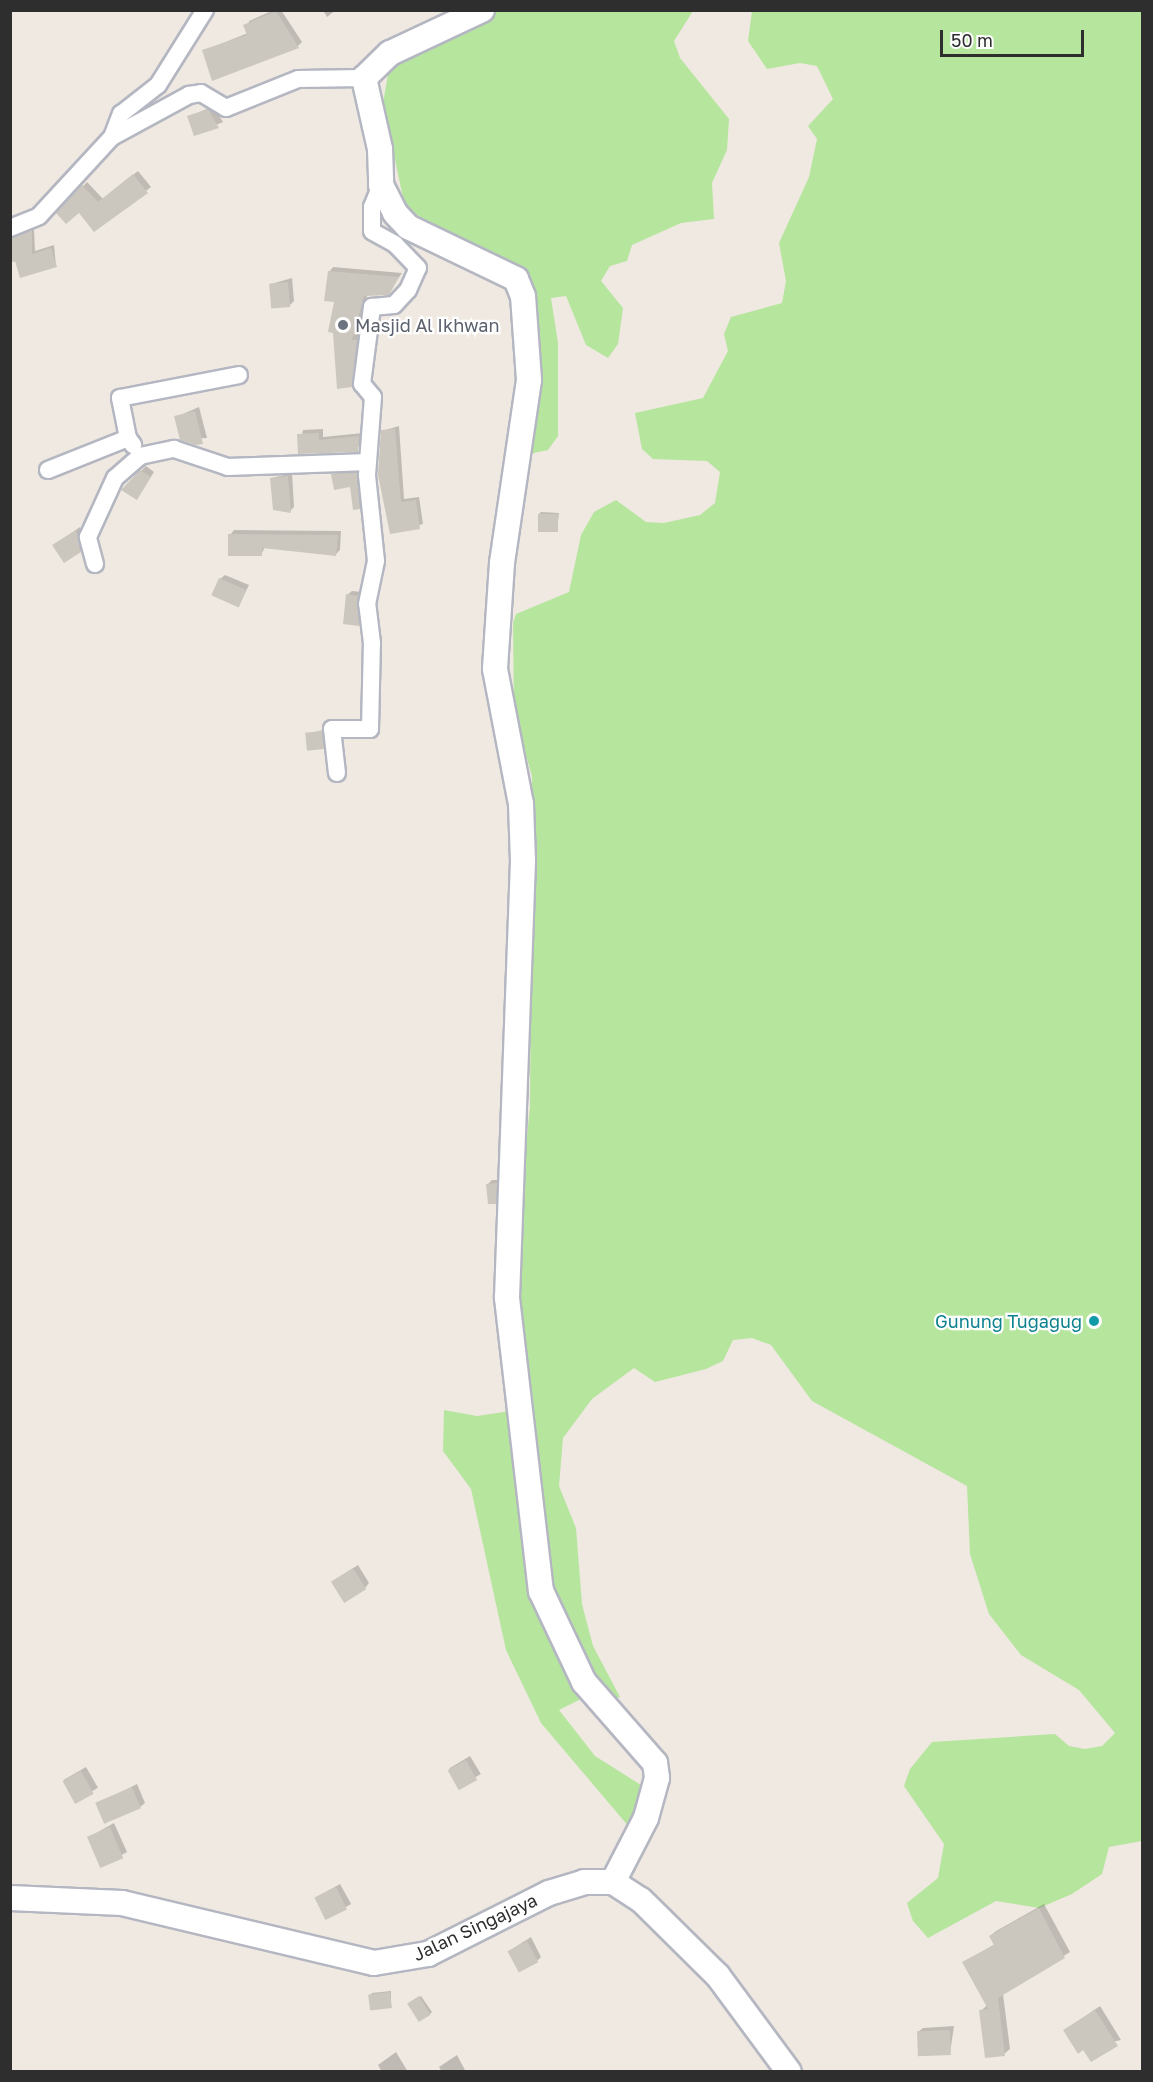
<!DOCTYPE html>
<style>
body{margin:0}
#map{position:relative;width:1153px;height:2082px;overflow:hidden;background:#efe9e1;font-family:"Golos Text",sans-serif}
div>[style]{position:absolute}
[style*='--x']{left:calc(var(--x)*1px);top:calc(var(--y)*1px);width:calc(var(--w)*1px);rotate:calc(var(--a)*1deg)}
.green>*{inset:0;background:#b6e59e}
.shadow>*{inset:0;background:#0003;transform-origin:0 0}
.building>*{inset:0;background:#cbc7bf;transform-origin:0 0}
.roads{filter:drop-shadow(2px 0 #b4b7c1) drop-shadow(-2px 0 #b4b7c1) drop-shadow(0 2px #b4b7c1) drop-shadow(0 -2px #b4b7c1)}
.street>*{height:16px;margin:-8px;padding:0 8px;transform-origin:8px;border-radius:8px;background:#fff}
.secondary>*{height:24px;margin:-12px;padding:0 12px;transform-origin:12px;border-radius:12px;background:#fff}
.dots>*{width:16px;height:16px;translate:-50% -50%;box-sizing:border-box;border:3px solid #fff;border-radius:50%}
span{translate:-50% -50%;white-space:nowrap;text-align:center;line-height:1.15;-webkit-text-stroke:4.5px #fff;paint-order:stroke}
.worship-label{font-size:18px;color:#5b616d}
.left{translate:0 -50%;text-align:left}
.culture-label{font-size:18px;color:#0d838f}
.right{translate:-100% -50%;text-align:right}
.street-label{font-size:18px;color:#2e2e2e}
.frame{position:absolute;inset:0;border:12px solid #2e2e2e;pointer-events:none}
.scale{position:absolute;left:940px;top:30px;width:144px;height:27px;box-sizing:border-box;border:3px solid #2e2e2e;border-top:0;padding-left:8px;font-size:18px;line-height:21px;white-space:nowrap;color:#2e2e2e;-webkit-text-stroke:4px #fff;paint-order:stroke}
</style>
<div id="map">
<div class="green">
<i style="clip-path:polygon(490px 11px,693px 11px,674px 41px,680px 58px,729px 119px,727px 150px,712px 183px,714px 219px,681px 223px,632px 245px,627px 261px,610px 266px,601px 281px,623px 308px,618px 344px,608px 358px,586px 345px,566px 296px,551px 298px,558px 343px,558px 436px,548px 450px,529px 454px,525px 283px,405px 207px,383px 103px,388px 74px,401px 62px,466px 29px)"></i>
<i style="clip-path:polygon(752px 11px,1142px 11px,1142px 1841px,1109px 1847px,1102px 1874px,1072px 1894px,1039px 1908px,996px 1901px,928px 1938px,913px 1921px,907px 1903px,938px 1878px,944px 1844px,904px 1786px,910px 1769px,932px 1742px,1055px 1734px,1069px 1746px,1085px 1749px,1102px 1746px,1115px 1733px,1079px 1690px,1021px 1655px,989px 1614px,970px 1554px,967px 1486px,812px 1401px,771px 1345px,752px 1338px,733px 1340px,723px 1361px,706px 1369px,655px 1382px,634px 1368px,592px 1399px,563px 1438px,559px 1486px,576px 1528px,582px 1604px,593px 1646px,620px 1697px,607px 1702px,597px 1691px,559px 1710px,595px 1756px,641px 1785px,639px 1809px,630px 1828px,541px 1723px,506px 1650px,471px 1489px,443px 1451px,444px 1410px,477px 1416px,504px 1412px,528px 1396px,515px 1260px,530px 1106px,532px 776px,514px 714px,513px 623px,516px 614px,569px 592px,581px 535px,594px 512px,616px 500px,646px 522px,664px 523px,700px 515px,715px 503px,720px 472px,707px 461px,653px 459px,642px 449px,635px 413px,703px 398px,728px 351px,724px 334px,731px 317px,782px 303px,786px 281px,779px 243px,809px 177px,817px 139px,808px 126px,833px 99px,817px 66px,800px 63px,767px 69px,748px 41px)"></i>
</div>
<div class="shadow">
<i style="clip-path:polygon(274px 10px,281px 10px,302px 42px,298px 46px,203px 51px,248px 33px,249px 21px)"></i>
<i style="clip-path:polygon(323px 10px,336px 10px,327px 17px)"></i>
<i style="clip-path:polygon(213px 106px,223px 122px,195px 134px,189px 117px)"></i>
<i style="clip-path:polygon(138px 171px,151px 187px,94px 230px,79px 211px,58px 213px,87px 182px,103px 199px)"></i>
<i style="clip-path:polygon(34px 228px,35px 251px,54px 245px,56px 266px,10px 261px,10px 236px)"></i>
<i style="clip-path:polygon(333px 267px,402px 273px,388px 293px,367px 295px,351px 386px,329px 272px)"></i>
<i style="clip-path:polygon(292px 278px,294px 301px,289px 306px,271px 284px)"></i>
<i style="clip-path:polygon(199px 407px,207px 438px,182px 439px,176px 417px)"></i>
<i style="clip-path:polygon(399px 426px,404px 499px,419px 497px,423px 524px,392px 532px,382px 431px)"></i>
<i style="clip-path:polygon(323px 429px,323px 437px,363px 433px,362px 446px,299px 452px,303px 430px)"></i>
<i style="clip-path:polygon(146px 466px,154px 472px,137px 498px,123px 490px)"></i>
<i style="clip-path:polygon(360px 470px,363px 504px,359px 508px,352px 486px,333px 474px)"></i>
<i style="clip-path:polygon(292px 473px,294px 507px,290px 511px,272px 478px)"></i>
<i style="clip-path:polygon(559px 513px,557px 531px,539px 514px,541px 512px)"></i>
<i style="clip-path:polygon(80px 527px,85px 546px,80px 551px,54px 545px)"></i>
<i style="clip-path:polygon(234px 530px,341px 531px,340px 550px,335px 555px,265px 547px,261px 555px,230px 535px)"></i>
<i style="clip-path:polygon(225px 575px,249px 585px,238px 606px,220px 579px)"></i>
<i style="clip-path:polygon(352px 591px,362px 592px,359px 624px,347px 595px)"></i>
<i style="clip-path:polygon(323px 730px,325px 746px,323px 748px,307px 734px)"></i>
<i style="clip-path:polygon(492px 1180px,501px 1180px,496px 1202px,487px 1185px)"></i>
<i style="clip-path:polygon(358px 1565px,369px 1583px,365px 1588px,333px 1581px)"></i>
<i style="left:470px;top:1756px;width:21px;height:24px;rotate:59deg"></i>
<i style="left:86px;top:1767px;width:24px;height:26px;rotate:60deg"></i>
<i style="clip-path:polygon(137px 1784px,145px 1803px,140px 1807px,97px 1804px)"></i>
<i style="clip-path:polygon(114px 1823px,127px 1852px,102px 1866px,89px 1837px)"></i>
<i style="left:340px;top:1884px;width:23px;height:27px;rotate:61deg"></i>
<i style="clip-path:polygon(1044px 1904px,1070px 1952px,1003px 1994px,1010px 2049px,1004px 2054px,981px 2011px,987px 2005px,964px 1962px,995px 1944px,990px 1936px,996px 1931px)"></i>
<i style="clip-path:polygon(531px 1937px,541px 1957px,537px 1961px,509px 1951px)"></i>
<i style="clip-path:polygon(391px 1991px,391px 2007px,370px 1995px,372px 1993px)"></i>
<i style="clip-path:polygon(421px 1996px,432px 2012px,430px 2014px,411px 2002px)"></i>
<i style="clip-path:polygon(1100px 2006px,1121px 2040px,1084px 2048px,1065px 2030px)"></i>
<i style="clip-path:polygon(954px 2026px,950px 2053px,918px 2032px,923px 2028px)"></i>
<i style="clip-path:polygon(396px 2052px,408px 2072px,382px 2072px,378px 2065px)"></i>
<i style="clip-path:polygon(457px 2055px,466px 2072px,442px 2072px,439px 2067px)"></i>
</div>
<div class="building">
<i style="clip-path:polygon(276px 11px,299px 48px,212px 81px,202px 50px,247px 35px,243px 25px)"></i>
<i style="clip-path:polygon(208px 109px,219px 128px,194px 136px,187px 116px)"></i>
<i style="clip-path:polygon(133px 174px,148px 193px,94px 232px,79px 213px,66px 224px,56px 213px,82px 185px,98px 202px)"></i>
<i style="clip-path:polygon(32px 230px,32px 254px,51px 248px,57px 267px,20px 278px,15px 261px,10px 262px,10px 238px)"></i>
<i style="clip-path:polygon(328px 271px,399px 277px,389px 295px,364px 296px,352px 340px,357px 340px,352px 387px,337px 389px,333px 333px,328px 332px,334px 302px,324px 301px)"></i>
<i style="left:288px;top:282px;width:25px;height:19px;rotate:85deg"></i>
<i style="clip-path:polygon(195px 411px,203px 444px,196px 445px,180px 440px,174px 416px)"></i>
<i style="clip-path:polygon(395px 429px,401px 502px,416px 500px,420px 529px,390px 534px,378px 475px,381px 430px)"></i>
<i style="clip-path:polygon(319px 433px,319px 440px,359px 436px,358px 452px,298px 454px,297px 434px)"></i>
<i style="clip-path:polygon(140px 470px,151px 477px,137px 500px,121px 490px)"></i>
<i style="clip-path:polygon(357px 473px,360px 509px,353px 510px,350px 487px,334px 490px,331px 474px)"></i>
<i style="clip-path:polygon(288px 476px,291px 513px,273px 510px,270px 478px)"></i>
<i style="left:538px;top:514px;width:20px;height:18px"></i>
<i style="clip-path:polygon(76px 530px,81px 552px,64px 563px,52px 545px)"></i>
<i style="clip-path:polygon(228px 534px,338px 535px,336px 556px,262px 548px,262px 556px,228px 556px)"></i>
<i style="left:219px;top:578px;width:30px;height:19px;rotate:24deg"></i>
<i style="clip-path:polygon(346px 594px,358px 596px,359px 626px,343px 624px)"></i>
<i style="left:322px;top:731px;width:18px;height:17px;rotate:84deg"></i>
<i style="clip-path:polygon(497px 1183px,496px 1204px,488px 1204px,486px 1184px)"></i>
<i style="left:353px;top:1568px;width:25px;height:26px;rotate:58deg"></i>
<i style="left:466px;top:1760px;width:23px;height:21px;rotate:61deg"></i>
<i style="left:81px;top:1771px;width:26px;height:21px;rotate:61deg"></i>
<i style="left:132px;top:1787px;width:23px;height:40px;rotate:67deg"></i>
<i style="left:110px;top:1827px;width:34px;height:25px;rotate:67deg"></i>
<i style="left:336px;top:1887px;width:25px;height:24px;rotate:64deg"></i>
<i style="clip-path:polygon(1039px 1908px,1065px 1958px,998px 1998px,1005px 2056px,985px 2058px,979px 2010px,988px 2009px,962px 1962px,994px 1945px,989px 1936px)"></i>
<i style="left:527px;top:1941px;width:24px;height:22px;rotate:62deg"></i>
<i style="left:390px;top:1992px;width:16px;height:22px;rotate:83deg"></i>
<i style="left:419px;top:1996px;width:22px;height:14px;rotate:58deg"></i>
<i style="clip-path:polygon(1095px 2010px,1118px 2046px,1091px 2062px,1083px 2050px,1078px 2054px,1063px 2030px)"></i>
<i style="left:950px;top:2030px;width:25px;height:33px;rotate:88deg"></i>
</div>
<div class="roads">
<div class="street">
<i style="--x:112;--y:137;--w:25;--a:-69"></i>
<i style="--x:121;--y:114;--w:47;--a:-38.1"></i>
<i style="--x:158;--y:85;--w:89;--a:-57.9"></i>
<i style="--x:10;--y:228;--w:31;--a:-22"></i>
<i style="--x:39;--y:216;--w:108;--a:-47.3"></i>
<i style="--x:112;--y:137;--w:88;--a:-28.6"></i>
<i style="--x:189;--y:95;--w:12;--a:-9"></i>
<i style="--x:201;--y:93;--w:29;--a:31"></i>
<i style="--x:226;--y:108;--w:78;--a:-21.9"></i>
<i style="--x:298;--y:79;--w:66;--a:-0.9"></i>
<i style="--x:128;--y:438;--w:41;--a:-101.3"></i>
<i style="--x:120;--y:398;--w:121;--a:-10.9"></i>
<i style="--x:48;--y:470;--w:86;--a:-21.8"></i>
<i style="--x:128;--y:438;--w:9;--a:54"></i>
<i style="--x:95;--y:564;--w:28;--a:-105"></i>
<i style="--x:88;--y:537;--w:65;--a:-65.4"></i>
<i style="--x:115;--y:478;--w:33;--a:-41"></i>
<i style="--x:140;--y:456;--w:35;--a:-12"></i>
<i style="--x:174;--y:449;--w:57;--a:18.4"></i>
<i style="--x:228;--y:467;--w:140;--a:-2"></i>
<i style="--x:337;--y:773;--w:44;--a:-96.5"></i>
<i style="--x:332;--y:729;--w:38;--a:0"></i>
<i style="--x:370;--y:729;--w:86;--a:-88.7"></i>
<i style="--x:372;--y:643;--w:39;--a:-97"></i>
<i style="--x:367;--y:604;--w:44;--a:-78.2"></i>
<i style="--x:376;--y:561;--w:86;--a:-96"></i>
<i style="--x:367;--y:475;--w:78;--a:-85.6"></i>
<i style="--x:373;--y:397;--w:17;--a:-130"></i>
<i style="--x:362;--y:384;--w:78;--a:-82.6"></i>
<i style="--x:372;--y:307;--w:22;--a:-5"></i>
<i style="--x:394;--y:305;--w:21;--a:-47"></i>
<i style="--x:408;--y:290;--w:24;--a:-66"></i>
<i style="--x:418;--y:268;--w:33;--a:-134"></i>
<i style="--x:395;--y:244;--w:26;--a:-151"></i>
<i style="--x:372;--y:231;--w:24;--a:-90"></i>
<i style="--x:372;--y:207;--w:24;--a:-68"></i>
</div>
<div class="secondary">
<i style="--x:482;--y:10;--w:102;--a:154.9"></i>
<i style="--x:390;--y:53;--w:36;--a:136"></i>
<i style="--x:364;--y:78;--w:73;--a:77.3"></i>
<i style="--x:380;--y:149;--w:36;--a:88"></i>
<i style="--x:381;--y:185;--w:31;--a:63"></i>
<i style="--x:395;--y:213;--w:19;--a:47"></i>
<i style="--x:408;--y:227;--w:120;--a:25.7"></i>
<i style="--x:516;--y:279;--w:18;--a:68"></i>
<i style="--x:523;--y:296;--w:84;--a:85.9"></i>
<i style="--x:529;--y:380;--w:185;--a:98.4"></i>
<i style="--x:502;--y:563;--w:106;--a:93.8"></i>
<i style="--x:495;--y:669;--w:137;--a:79.1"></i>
<i style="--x:521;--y:804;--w:57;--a:88"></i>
<i style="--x:523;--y:861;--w:437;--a:92.1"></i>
<i style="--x:507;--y:1298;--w:295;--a:83.4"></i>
<i style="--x:541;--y:1591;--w:101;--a:64.7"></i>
<i style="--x:584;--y:1682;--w:108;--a:48.8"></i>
<i style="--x:655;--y:1763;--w:15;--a:82"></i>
<i style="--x:657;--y:1778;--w:41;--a:105.4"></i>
<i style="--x:646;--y:1818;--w:72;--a:117.3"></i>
<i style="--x:10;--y:1898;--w:112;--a:2.6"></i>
<i style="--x:122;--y:1903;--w:259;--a:13.4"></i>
<i style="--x:374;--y:1963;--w:55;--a:-9.5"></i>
<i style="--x:428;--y:1954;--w:136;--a:-26.8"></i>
<i style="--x:549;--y:1893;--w:37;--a:-17"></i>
<i style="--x:584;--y:1882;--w:29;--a:0"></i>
<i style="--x:613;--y:1882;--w:33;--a:33"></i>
<i style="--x:641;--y:1900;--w:108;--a:44.6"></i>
<i style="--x:718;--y:1976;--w:119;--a:53.5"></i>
</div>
</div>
<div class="dots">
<i style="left:343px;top:325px;background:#6b7280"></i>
<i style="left:1094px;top:1321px;background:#0f9aa8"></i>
</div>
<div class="worship-label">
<span class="left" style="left:355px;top:325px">Masjid Al Ikhwan</span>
</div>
<div class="culture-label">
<span class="right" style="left:1082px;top:1321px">Gunung Tugagug</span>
</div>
<div class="street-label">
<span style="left:475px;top:1927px;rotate:-25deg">Jalan Singajaya</span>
</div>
<div class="frame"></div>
<div class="scale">50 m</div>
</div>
